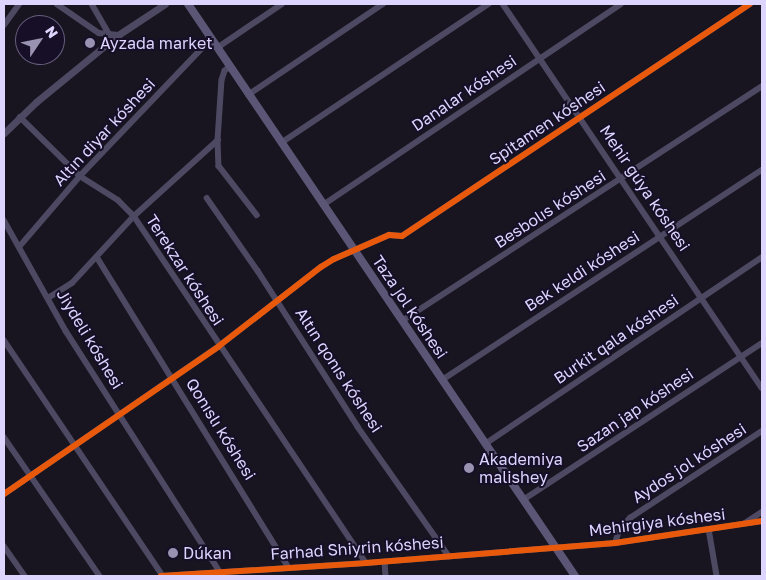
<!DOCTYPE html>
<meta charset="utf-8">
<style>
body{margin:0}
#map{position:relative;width:766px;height:580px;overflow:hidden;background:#181521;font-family:"Golos Text",sans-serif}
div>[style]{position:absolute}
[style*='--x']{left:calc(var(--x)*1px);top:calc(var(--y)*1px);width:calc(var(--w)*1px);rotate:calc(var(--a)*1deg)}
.minor>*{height:5.5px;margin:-2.75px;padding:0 2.75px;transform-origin:2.75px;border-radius:2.75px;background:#4d4962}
.tertiary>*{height:7px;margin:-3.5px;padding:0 3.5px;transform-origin:3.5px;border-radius:3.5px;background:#4d4962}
.secondary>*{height:8px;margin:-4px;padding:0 4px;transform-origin:4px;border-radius:4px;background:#5b5675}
.cycleway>*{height:6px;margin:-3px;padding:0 3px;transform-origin:3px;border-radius:3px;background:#e8590c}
.dots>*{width:14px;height:14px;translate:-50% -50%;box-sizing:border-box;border:2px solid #160f27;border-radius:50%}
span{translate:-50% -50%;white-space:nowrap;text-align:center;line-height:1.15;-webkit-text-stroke:4px #160f27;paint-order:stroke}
.poi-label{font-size:16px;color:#ded5ff}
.left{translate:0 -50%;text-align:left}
.street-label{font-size:16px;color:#ded5ff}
.frame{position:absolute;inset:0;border:5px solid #ded5ff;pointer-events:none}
.north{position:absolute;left:15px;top:15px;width:50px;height:50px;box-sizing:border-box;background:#160f27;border:1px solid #665e7d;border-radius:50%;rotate:56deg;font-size:14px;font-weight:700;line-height:20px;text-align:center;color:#ded5ff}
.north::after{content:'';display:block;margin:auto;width:18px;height:22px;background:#9992b1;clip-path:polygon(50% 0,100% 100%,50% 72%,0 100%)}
</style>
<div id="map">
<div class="minor">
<i style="--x:57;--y:4;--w:51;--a:34.6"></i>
<i style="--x:99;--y:33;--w:19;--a:6"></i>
<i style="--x:92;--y:4;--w:36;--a:60"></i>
<i style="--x:503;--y:4;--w:463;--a:56"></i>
<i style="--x:4;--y:25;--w:26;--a:-54"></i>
<i style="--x:217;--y:48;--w:78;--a:-34.1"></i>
<i style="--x:230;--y:67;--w:6;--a:141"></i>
<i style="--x:225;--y:71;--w:9;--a:108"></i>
<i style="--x:222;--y:80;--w:60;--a:93.8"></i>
<i style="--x:218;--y:140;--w:26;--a:88"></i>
<i style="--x:219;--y:166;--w:62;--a:52.2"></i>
<i style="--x:248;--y:95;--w:163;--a:-34"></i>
<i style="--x:20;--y:117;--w:84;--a:44.5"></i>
<i style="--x:80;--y:176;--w:45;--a:32.3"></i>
<i style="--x:118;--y:200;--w:23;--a:45"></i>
<i style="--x:134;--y:216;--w:417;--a:56.2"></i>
<i style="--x:281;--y:143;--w:250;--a:-33.8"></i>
<i style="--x:207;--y:198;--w:89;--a:55.1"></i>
<i style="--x:258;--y:271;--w:185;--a:57.3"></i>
<i style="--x:358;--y:427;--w:158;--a:54.8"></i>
<i style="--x:323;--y:205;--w:359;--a:-34"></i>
<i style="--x:4;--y:220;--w:127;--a:60.8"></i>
<i style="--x:66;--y:331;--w:286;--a:57.4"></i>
<i style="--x:20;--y:246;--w:92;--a:-49.4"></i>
<i style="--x:80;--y:176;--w:190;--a:-46.3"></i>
<i style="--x:97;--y:257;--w:363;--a:58.3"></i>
<i style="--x:48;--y:298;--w:28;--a:-32"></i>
<i style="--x:72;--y:283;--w:91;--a:-47.2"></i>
<i style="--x:134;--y:216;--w:113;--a:-42.1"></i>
<i style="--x:402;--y:321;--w:430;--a:-33.1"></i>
<i style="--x:4;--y:340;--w:285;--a:56"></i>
<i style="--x:442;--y:380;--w:383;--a:-33.3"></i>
<i style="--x:4;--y:437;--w:169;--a:55.4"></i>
<i style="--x:485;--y:444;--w:334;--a:-34"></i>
<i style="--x:4;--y:494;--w:261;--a:-34.5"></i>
<i style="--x:219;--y:346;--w:129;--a:-37.8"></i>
<i style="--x:321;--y:267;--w:15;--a:-32"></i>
<i style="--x:334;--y:259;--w:60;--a:-23.6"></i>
<i style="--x:389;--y:235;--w:13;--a:4"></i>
<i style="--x:402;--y:236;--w:418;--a:-33.7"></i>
<i style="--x:523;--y:500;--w:286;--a:-33.3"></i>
<i style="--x:745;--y:523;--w:20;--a:-33"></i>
<i style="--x:709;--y:529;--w:48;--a:80.3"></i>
<i style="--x:615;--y:543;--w:13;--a:-72"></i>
<i style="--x:619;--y:531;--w:17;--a:-50"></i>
<i style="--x:630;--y:518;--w:158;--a:-33.4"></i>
<i style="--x:4;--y:546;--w:37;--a:55"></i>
<i style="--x:385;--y:562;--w:14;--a:86"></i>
<i style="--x:161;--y:576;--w:205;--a:-3.6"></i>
<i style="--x:366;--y:563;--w:250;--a:-4.6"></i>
<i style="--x:615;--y:543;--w:149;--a:-8.5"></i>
</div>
<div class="tertiary">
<i style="--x:4;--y:133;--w:45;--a:-44.1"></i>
<i style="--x:36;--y:102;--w:106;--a:-39.3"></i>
<i style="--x:118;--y:35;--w:56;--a:-33.4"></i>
</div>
<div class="secondary">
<i style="--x:188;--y:4;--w:691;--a:55.92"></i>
</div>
<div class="cycleway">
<i style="--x:4;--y:494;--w:261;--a:-34.5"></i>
<i style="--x:219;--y:346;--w:129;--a:-37.8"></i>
<i style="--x:321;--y:267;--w:15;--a:-32"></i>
<i style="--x:334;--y:259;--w:60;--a:-23.6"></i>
<i style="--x:389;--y:235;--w:13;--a:4"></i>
<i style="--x:402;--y:236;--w:418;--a:-33.7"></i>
<i style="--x:161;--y:576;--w:205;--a:-3.6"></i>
<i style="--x:366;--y:563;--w:250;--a:-4.6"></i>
<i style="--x:615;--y:543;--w:149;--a:-8.5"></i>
</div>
<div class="dots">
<i style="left:90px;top:43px;background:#9992b1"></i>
<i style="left:469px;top:468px;background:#9992b1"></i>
<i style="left:173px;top:553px;background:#9992b1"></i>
</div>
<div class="poi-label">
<span class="left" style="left:100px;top:43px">Ayzada market</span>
<span class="left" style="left:479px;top:468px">Akademiya<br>malishey</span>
<span class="left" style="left:183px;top:553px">Dúkan</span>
</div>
<div class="street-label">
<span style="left:464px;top:93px;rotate:-34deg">Danalar kóshesi</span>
<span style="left:547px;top:123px;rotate:-34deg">Spitamen kóshesi</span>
<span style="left:104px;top:132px;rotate:-47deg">Altın diyar kóshesi</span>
<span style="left:645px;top:188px;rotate:56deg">Mehir gúyа kóshesi</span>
<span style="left:550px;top:209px;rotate:-33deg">Besbolıs kóshesi</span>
<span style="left:185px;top:270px;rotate:57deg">Terekzar kóshesi</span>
<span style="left:582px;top:271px;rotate:-33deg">Bek keldi kóshesi</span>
<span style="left:410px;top:307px;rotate:56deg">Taza jol kóshesi</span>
<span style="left:90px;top:339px;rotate:59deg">Jiydeli kóshesi</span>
<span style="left:616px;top:339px;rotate:-34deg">Burkit qala kóshesi</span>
<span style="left:339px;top:370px;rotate:57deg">Altın qonıs kóshesi</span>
<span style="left:635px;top:410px;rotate:-34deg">Sazan jap kóshesi</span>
<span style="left:221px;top:429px;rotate:58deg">Qonıslı kóshesi</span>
<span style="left:689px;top:463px;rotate:-33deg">Aydos jol kóshesi</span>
<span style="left:657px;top:522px;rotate:-7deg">Mehirgiya kóshesi</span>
<span style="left:357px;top:548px;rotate:-4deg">Farhad Shiyrin kóshesi</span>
</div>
<div class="frame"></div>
<div class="north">N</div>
</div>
